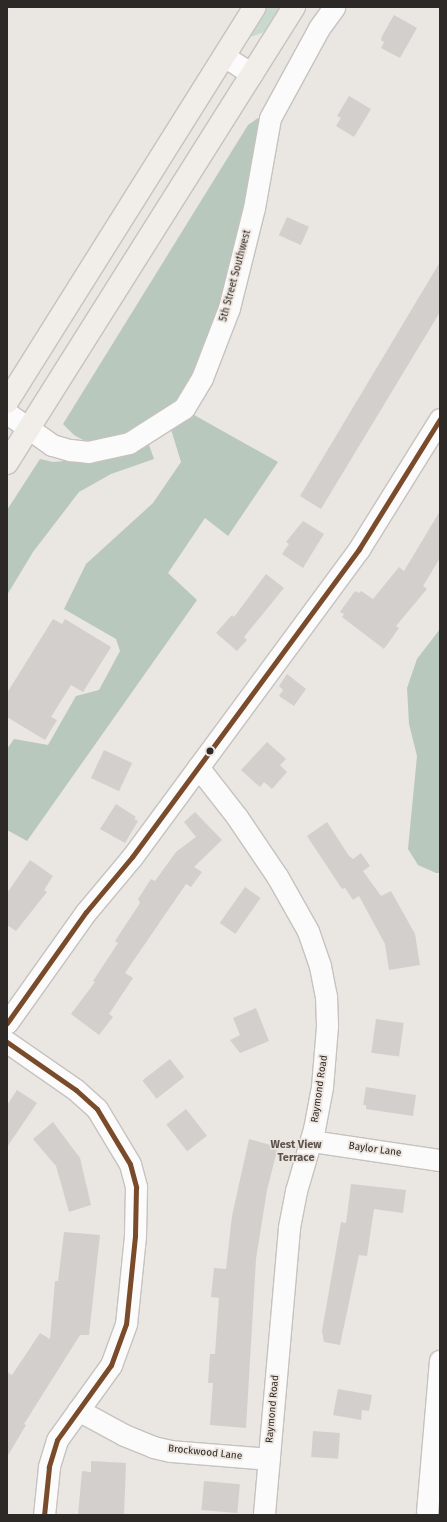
<!DOCTYPE html>
<style>
body{margin:0}
#map{position:relative;width:447px;height:1522px;overflow:hidden;background:#eae6e2;font-family:"Fira Sans",sans-serif}
div>[style]{position:absolute}
[style*='--x']{left:calc(var(--x)*1px);top:calc(var(--y)*1px);width:calc(var(--w)*1px);rotate:calc(var(--a)*1deg)}
.green>*{inset:0;background:#cad9cd}
.forest>*{inset:0;background:#b8c8bc}
.building>*{inset:0;background:#d3cfcc;transform-origin:0 0}
.roads{filter:drop-shadow(1px 0 #c6c2bf) drop-shadow(-1px 0 #c6c2bf) drop-shadow(0 1px #c6c2bf) drop-shadow(0 -1px #c6c2bf)}
.street>*{height:21px;margin:-10.5px;padding:0 10.5px;transform-origin:10.5px;border-radius:10.5px;background:#fcfbfb}
.secondary>*{height:22px;margin:-11px;padding:0 11px;transform-origin:11px;border-radius:11px;background:#f1eee9}
.bus-1>*{height:5px;margin:-2.5px;padding:0 2.5px;transform-origin:2.5px;border-radius:2.5px;background:#7a4b2a}
.dots>*{width:11px;height:11px;translate:-50% -50%;box-sizing:border-box;border:2px solid #eee5de;border-radius:50%}
span{translate:-50% -50%;white-space:nowrap;text-align:center;line-height:1.15;-webkit-text-stroke:3.5px #eee5de;paint-order:stroke}
.street-label{font-size:10px;color:#2c2926}
.neighbourhood-label{font-size:11px;color:#5b534d;font-weight:700}
.frame{position:absolute;inset:0;border:8px solid #2c2926;pointer-events:none}
</style>
<div id="map">
<div class="green">
<i style="clip-path:polygon(267px 7px,285px 7px,274px 24px,262px 33px,247px 38px)"></i>
</div>
<div class="forest">
<i style="clip-path:polygon(258px 118px,261px 120px,235px 259px,197px 377px,185px 399px,141px 430px,100px 443px,83px 440px,74px 435px,63px 424px,248px 125px)"></i>
<i style="clip-path:polygon(187px 411px,278px 462px,228px 536px,205px 518px,168px 573px,197px 600px,27px 841px,7px 830px,7px 749px,14px 739px,48px 745px,76px 696px,99px 690px,120px 651px,116px 639px,64px 609px,86px 564px,153px 503px,181px 462px,170px 426px)"></i>
<i style="clip-path:polygon(148px 442px,154px 459px,111px 474px,79px 492px,33px 552px,7px 595px,7px 510px,40px 459px,53px 462px,109px 457px)"></i>
<i style="clip-path:polygon(440px 629px,440px 873px,436px 873px,418px 865px,408px 849px,417px 756px,409px 724px,407px 688px,417px 659px)"></i>
</div>
<div class="building">
<i style="clip-path:polygon(394px 15px,417px 28px,400px 58px,381px 48px,384px 42px,381px 40px,382px 36px)"></i>
<i style="clip-path:polygon(349px 96px,371px 109px,354px 137px,336px 126px,341px 118px,337px 116px)"></i>
<i style="left:287px;top:217px;width:24px;height:20px;rotate:24deg"></i>
<i style="clip-path:polygon(440px 262px,440px 312px,321px 509px,300px 496px)"></i>
<i style="clip-path:polygon(440px 511px,440px 558px,423px 586px,427px 589px,396px 626px,399px 628px,384px 649px,342px 617px,344px 614px,340px 612px,355px 591px,359px 593px,361px 591px,373px 599px,399px 567px,404px 571px)"></i>
<i style="clip-path:polygon(303px 521px,324px 534px,303px 568px,282px 554px,289px 544px,286px 542px)"></i>
<i style="clip-path:polygon(266px 574px,284px 588px,244px 637px,247px 640px,237px 651px,216px 633px,232px 615px,234px 617px)"></i>
<i style="clip-path:polygon(53px 619px,62px 624px,65px 619px,111px 647px,83px 692px,71px 685px,51px 717px,57px 720px,45px 740px,7px 717px,7px 693px)"></i>
<i style="clip-path:polygon(287px 674px,306px 689px,294px 706px,279px 696px,283px 690px,279px 686px)"></i>
<i style="clip-path:polygon(267px 742px,286px 759px,280px 765px,287px 772px,272px 789px,264px 782px,260px 787px,241px 770px)"></i>
<i style="left:104px;top:750px;width:31px;height:31px;rotate:25deg"></i>
<i style="clip-path:polygon(116px 804px,136px 817px,134px 819px,138px 821px,125px 843px,100px 829px)"></i>
<i style="clip-path:polygon(195px 812px,222px 840px,194px 867px,202px 872px,191px 887px,186px 884px,125px 973px,133px 978px,109px 1014px,113px 1017px,99px 1035px,71px 1014px,95px 982px,93px 981px,118px 943px,115px 941px,140px 903px,138px 899px,151px 879px,155px 881px,176px 852px,196px 837px,184px 822px)"></i>
<i style="clip-path:polygon(327px 822px,349px 856px,353px 859px,361px 853px,370px 866px,363px 871px,381px 896px,391px 891px,415px 934px,420px 965px,389px 970px,385px 944px,359px 896px,353px 900px,345px 888px,342px 889px,307px 836px)"></i>
<i style="clip-path:polygon(30px 860px,53px 876px,44px 890px,47px 892px,16px 931px,7px 925px,7px 893px)"></i>
<i style="left:245px;top:887px;width:19px;height:44px;rotate:35deg"></i>
<i style="clip-path:polygon(256px 1008px,269px 1041px,240px 1053px,230px 1040px,240px 1035px,233px 1018px)"></i>
<i style="left:376px;top:1019px;width:28px;height:34px;rotate:8deg"></i>
<i style="left:170px;top:1059px;width:23px;height:35px;rotate:52deg"></i>
<i style="clip-path:polygon(366px 1087px,416px 1095px,413px 1116px,366px 1109px,366px 1105px,363px 1105px)"></i>
<i style="clip-path:polygon(17px 1090px,37px 1103px,7px 1147px,7px 1105px)"></i>
<i style="left:186px;top:1109px;width:34px;height:25px;rotate:52deg"></i>
<i style="clip-path:polygon(53px 1122px,80px 1158px,91px 1205px,69px 1212px,56px 1166px,33px 1139px)"></i>
<i style="clip-path:polygon(249px 1139px,278px 1147px,267px 1190px,256px 1259px,246px 1428px,210px 1425px,213px 1383px,208px 1383px,210px 1354px,215px 1354px,219px 1298px,211px 1297px,214px 1268px,226px 1269px,232px 1216px)"></i>
<i style="clip-path:polygon(351px 1184px,406px 1190px,403px 1213px,374px 1209px,367px 1256px,359px 1255px,340px 1345px,324px 1342px,322px 1331px,341px 1222px,346px 1223px)"></i>
<i style="clip-path:polygon(64px 1232px,100px 1235px,89px 1335px,80px 1335px,24px 1424px,26px 1425px,7px 1457px,7px 1372px,12px 1375px,40px 1333px,50px 1339px,55px 1281px,58px 1281px)"></i>
<i style="clip-path:polygon(338px 1389px,372px 1395px,369px 1411px,362px 1410px,361px 1420px,333px 1415px)"></i>
<i style="left:313px;top:1431px;width:27px;height:26px;rotate:4deg"></i>
<i style="clip-path:polygon(91px 1461px,126px 1463px,124px 1515px,78px 1515px,82px 1471px,91px 1472px)"></i>
<i style="left:204px;top:1481px;width:36px;height:29px;rotate:5deg"></i>
</div>
<div class="roads">
<div class="street">
<i style="--x:224;--y:56;--w:33;--a:33"></i>
<i style="--x:7;--y:413;--w:55;--a:35.4"></i>
<i style="--x:52;--y:445;--w:19;--a:16"></i>
<i style="--x:70;--y:450;--w:18;--a:6"></i>
<i style="--x:88;--y:452;--w:42;--a:-12.4"></i>
<i style="--x:129;--y:443;--w:65;--a:-32.5"></i>
<i style="--x:184;--y:408;--w:35;--a:-59"></i>
<i style="--x:202;--y:378;--w:75;--a:-68.9"></i>
<i style="--x:229;--y:308;--w:103;--a:-76"></i>
<i style="--x:254;--y:208;--w:91;--a:-79.9"></i>
<i style="--x:270;--y:118;--w:102;--a:-61.4"></i>
<i style="--x:319;--y:28;--w:26;--a:-54"></i>
<i style="--x:198;--y:767;--w:63;--a:52"></i>
<i style="--x:237;--y:817;--w:71;--a:55.9"></i>
<i style="--x:277;--y:876;--w:63;--a:60.6"></i>
<i style="--x:308;--y:931;--w:37;--a:71"></i>
<i style="--x:320;--y:966;--w:31;--a:79"></i>
<i style="--x:326;--y:996;--w:30;--a:88"></i>
<i style="--x:327;--y:1026;--w:61;--a:94.7"></i>
<i style="--x:322;--y:1087;--w:43;--a:100.8"></i>
<i style="--x:314;--y:1129;--w:65;--a:106.2"></i>
<i style="--x:296;--y:1191;--w:38;--a:101"></i>
<i style="--x:289;--y:1228;--w:288;--a:95"></i>
<i style="--x:7;--y:1023;--w:136;--a:-54.6"></i>
<i style="--x:86;--y:912;--w:72;--a:-50.1"></i>
<i style="--x:132;--y:857;--w:383;--a:-53.6"></i>
<i style="--x:359;--y:549;--w:153;--a:-58.1"></i>
<i style="--x:7;--y:1042;--w:84;--a:34.8"></i>
<i style="--x:76;--y:1090;--w:28;--a:42"></i>
<i style="--x:97;--y:1109;--w:64;--a:59"></i>
<i style="--x:130;--y:1164;--w:24;--a:75"></i>
<i style="--x:136;--y:1187;--w:49;--a:91.2"></i>
<i style="--x:135;--y:1236;--w:88;--a:95.8"></i>
<i style="--x:126;--y:1324;--w:44;--a:110.1"></i>
<i style="--x:111;--y:1365;--w:92;--a:125.8"></i>
<i style="--x:57;--y:1440;--w:28;--a:107"></i>
<i style="--x:49;--y:1467;--w:48;--a:95.9"></i>
<i style="--x:311;--y:1141;--w:130;--a:8.4"></i>
<i style="--x:78;--y:1410;--w:52;--a:28.5"></i>
<i style="--x:124;--y:1435;--w:31;--a:22"></i>
<i style="--x:153;--y:1447;--w:17;--a:13"></i>
<i style="--x:170;--y:1451;--w:99;--a:4.6"></i>
<i style="--x:427;--y:1512;--w:152;--a:-85.1"></i>
</div>
<div class="secondary">
<i style="--x:7;--y:402;--w:466;--a:-57.9"></i>
<i style="--x:7;--y:463;--w:539;--a:-57.81"></i>
</div>
</div>
<div class="bus-1">
<i style="--x:7;--y:1023;--w:136;--a:-54.6"></i>
<i style="--x:86;--y:912;--w:72;--a:-50.1"></i>
<i style="--x:132;--y:857;--w:383;--a:-53.6"></i>
<i style="--x:359;--y:549;--w:153;--a:-58.1"></i>
<i style="--x:7;--y:1042;--w:84;--a:34.8"></i>
<i style="--x:76;--y:1090;--w:28;--a:42"></i>
<i style="--x:97;--y:1109;--w:64;--a:59"></i>
<i style="--x:130;--y:1164;--w:24;--a:75"></i>
<i style="--x:136;--y:1187;--w:49;--a:91.2"></i>
<i style="--x:135;--y:1236;--w:88;--a:95.8"></i>
<i style="--x:126;--y:1324;--w:44;--a:110.1"></i>
<i style="--x:111;--y:1365;--w:92;--a:125.8"></i>
<i style="--x:57;--y:1440;--w:28;--a:107"></i>
<i style="--x:49;--y:1467;--w:48;--a:95.9"></i>
</div>
<div class="dots">
<i style="left:210px;top:751px;background:#2c2926"></i>
</div>
<div class="street-label">
<span style="left:236px;top:276px;rotate:-75deg">5th Street Southwest</span>
<span style="left:320px;top:1089px;rotate:-82deg">Raymond Road</span>
<span style="left:375px;top:1150px;rotate:8deg">Baylor Lane</span>
<span style="left:273px;top:1409px;rotate:-85deg">Raymond Road</span>
<span style="left:205px;top:1453px;rotate:6deg">Brockwood Lane</span>
</div>
<div class="neighbourhood-label">
<span style="left:296px;top:1152px">West View<br>Terrace</span>
</div>
<div class="frame"></div>
</div>
